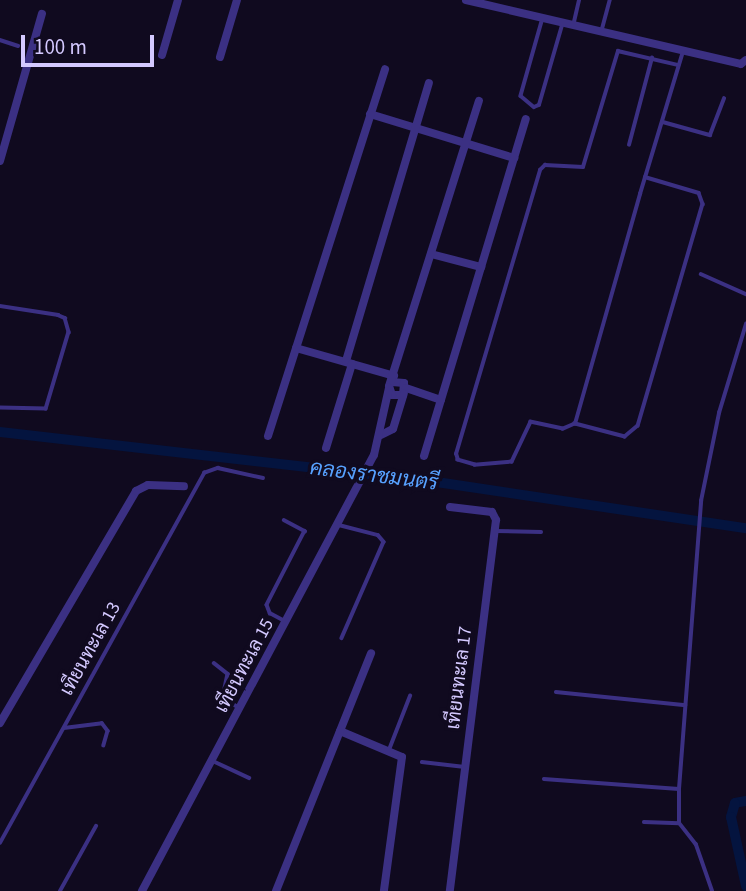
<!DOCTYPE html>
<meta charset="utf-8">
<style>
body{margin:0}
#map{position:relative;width:746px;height:891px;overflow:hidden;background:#100a1f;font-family:"Source Sans 3",Sarabun,sans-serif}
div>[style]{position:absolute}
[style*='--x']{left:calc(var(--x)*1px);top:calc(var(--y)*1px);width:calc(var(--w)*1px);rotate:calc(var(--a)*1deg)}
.canal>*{height:10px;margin:-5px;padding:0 5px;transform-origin:5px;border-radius:5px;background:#04143f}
.service>*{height:3.5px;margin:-1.75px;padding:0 1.75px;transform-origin:1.75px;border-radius:1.75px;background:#3b3083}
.minor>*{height:8px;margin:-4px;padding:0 4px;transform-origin:4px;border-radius:4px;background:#3b3083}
span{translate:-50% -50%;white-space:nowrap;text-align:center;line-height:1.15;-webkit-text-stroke:7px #100a1f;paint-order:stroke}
.street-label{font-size:19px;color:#d4c9ff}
.water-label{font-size:21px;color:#57a1ff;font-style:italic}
.scale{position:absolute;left:21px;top:35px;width:133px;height:32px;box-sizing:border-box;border:4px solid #d4c9ff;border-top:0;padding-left:9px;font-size:21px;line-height:24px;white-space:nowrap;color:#d4c9ff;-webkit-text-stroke:5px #100a1f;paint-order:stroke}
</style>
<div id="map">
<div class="canal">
<i style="--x:0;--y:432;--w:426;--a:6.5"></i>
<i style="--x:423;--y:480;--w:327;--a:8.5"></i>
<i style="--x:746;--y:801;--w:11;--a:170"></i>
<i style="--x:735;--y:803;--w:15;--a:106"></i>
<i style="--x:731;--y:817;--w:71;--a:77.7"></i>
</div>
<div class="service">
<i style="--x:543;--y:18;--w:81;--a:105.8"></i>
<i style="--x:521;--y:96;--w:17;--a:40"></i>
<i style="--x:534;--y:107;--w:5;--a:-22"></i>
<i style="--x:539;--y:105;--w:86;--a:-73.9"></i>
<i style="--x:574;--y:22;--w:23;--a:-77"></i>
<i style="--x:602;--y:29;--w:30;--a:-75"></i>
<i style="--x:0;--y:40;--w:19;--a:18"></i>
<i style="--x:663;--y:122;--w:49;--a:15.5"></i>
<i style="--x:710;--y:135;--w:39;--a:-69"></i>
<i style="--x:629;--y:145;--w:90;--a:-75.2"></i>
<i style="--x:645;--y:177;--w:56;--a:16.5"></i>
<i style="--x:699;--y:193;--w:12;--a:70"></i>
<i style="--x:703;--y:204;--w:231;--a:106.3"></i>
<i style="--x:638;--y:426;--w:17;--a:140"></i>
<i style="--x:625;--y:437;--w:52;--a:-165.4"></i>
<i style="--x:575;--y:424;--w:239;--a:-74.2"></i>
<i style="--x:640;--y:194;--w:148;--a:-73.2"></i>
<i style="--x:701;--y:274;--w:49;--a:24"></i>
<i style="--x:0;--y:306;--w:59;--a:8.8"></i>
<i style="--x:58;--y:315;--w:8;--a:23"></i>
<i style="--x:65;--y:318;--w:15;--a:74"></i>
<i style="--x:69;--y:332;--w:80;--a:106.6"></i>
<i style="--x:46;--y:409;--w:46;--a:-178.8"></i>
<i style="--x:575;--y:424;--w:13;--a:157"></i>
<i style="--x:563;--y:429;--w:33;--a:-168"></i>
<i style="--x:531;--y:422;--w:44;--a:115.4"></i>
<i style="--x:512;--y:462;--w:37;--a:175"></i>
<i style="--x:475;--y:465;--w:18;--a:-164"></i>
<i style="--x:458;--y:460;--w:6;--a:-108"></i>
<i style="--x:456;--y:454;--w:296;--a:-73.5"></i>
<i style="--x:540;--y:170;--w:7;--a:-45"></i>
<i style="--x:545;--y:165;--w:38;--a:3"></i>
<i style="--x:583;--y:167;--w:121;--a:-73.2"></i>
<i style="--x:618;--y:51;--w:62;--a:13.1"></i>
<i style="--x:284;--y:520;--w:24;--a:28"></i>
<i style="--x:305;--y:531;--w:83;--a:117.2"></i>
<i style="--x:267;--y:605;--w:9;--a:69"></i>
<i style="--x:270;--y:613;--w:17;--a:28"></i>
<i style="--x:339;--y:525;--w:40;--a:14.4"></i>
<i style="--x:378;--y:535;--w:9;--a:49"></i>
<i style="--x:384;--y:542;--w:105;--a:113.6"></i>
<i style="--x:495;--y:531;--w:46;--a:1.2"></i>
<i style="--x:214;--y:663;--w:18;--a:38"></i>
<i style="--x:228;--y:674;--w:25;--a:102"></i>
<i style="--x:223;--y:698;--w:17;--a:31"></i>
<i style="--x:556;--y:692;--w:130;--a:5.8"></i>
<i style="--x:64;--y:728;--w:38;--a:-7"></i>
<i style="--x:102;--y:723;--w:10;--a:53"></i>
<i style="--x:108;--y:731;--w:15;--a:106"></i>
<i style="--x:389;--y:750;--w:58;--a:-68.7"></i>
<i style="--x:213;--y:761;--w:40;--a:25"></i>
<i style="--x:422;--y:762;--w:43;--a:6.6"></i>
<i style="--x:544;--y:779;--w:135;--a:4.2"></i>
<i style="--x:644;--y:822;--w:35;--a:2"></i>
<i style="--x:0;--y:843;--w:423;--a:-61.1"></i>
<i style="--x:204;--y:473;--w:15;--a:-20"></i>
<i style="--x:218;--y:468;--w:46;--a:12.5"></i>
<i style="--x:60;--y:891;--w:74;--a:-61"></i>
<i style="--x:712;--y:891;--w:49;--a:-109.2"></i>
<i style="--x:696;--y:845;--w:28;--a:-128"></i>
<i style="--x:679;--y:823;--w:34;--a:-90"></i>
<i style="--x:679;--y:789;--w:289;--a:-85.6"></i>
<i style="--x:701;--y:501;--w:90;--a:-78.4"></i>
<i style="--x:719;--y:413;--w:93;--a:-73.1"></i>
</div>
<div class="minor">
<i style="--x:466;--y:0;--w:282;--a:13.1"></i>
<i style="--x:741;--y:64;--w:6;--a:-39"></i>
<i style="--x:162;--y:55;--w:57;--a:-73.8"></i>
<i style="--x:220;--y:57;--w:59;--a:-73.4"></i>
<i style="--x:370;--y:114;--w:151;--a:17"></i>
<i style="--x:0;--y:161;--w:153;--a:-74.1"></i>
<i style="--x:431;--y:254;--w:52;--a:14.6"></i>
<i style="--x:296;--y:348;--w:102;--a:15.9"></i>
<i style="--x:346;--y:361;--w:290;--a:-73.4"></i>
<i style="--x:392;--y:382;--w:12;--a:5"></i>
<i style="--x:404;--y:383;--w:12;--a:95"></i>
<i style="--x:403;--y:395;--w:11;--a:180"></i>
<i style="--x:392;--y:395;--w:9;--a:-108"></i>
<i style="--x:389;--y:386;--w:299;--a:-72.5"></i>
<i style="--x:406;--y:388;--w:37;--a:19"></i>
<i style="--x:381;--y:435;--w:13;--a:-27"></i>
<i style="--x:393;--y:429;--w:37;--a:-73"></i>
<i style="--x:268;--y:436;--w:385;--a:-72.3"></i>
<i style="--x:326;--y:448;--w:88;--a:-72.8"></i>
<i style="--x:424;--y:456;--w:352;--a:-73.2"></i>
<i style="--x:450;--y:507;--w:42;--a:6.8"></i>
<i style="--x:492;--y:512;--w:9;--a:63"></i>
<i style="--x:496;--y:520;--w:374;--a:97.1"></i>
<i style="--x:0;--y:723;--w:269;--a:-59.6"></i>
<i style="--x:136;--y:491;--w:13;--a:-27"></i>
<i style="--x:148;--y:485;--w:36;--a:2"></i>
<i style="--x:340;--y:731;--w:67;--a:22.8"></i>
<i style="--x:402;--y:757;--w:135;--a:97.7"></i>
<i style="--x:142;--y:891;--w:494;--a:-62"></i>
<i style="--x:374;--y:455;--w:69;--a:-77.4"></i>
<i style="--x:276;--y:891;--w:256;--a:-68.2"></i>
</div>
<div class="street-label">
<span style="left:91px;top:649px;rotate:-61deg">เทียนทะเล 13</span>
<span style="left:245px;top:666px;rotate:-62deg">เทียนทะเล 15</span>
<span style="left:460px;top:678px;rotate:-83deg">เทียนทะเล 17</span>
</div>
<div class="water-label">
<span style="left:374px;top:475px;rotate:7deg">คลองราชมนตรี</span>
</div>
<div class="scale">100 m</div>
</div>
